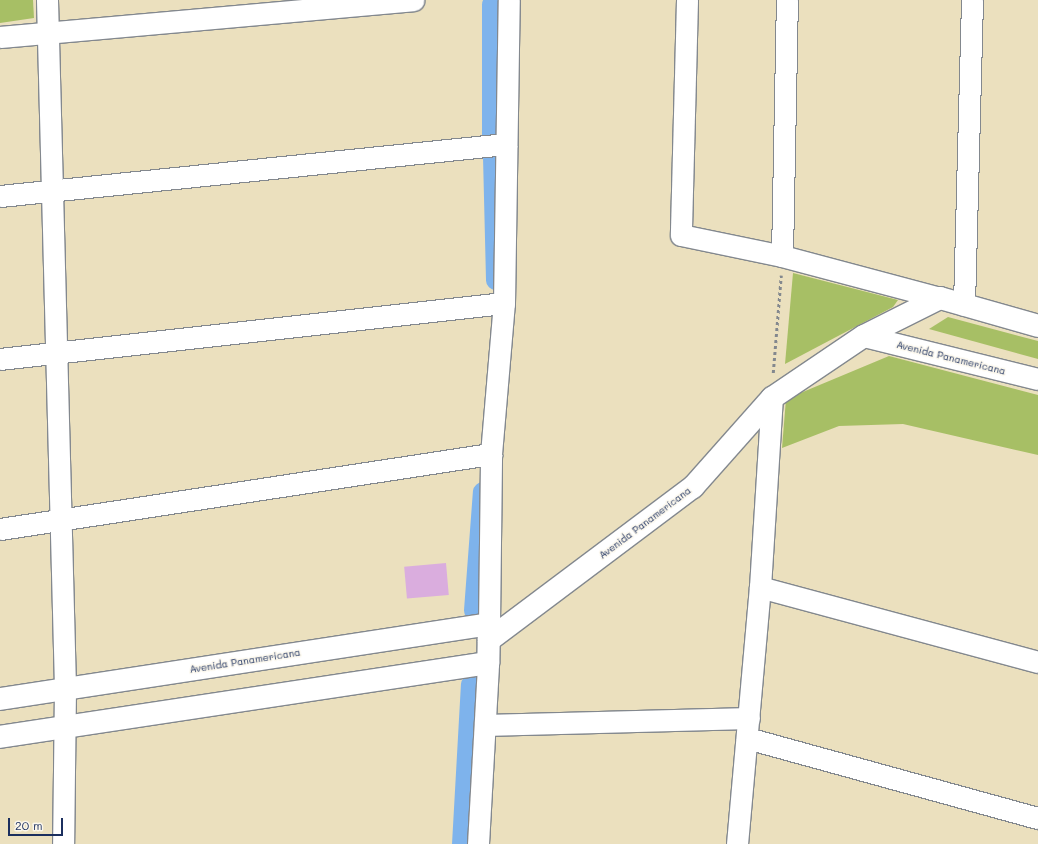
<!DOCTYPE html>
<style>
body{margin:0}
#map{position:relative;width:1038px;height:844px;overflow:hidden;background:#ebe0be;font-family:Mali,sans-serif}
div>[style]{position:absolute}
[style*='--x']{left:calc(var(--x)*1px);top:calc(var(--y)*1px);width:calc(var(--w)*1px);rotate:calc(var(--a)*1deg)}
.green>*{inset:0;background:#a7bf65}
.canal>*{height:19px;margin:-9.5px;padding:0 9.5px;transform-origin:9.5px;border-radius:9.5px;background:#7eb3ec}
.building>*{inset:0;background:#daadde;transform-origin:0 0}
.path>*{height:2.5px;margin-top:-1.25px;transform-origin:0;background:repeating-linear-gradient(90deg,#83888e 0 3px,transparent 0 6px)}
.roads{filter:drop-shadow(1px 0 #83888e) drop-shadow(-1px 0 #83888e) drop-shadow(0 1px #83888e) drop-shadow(0 -1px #83888e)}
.minor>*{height:21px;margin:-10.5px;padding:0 10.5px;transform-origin:10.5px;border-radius:10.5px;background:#fff}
.major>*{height:22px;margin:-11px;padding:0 11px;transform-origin:11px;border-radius:11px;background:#fff}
span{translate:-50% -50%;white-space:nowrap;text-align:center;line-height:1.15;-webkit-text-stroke:3px #fbf7ec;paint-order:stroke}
.street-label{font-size:10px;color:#1b2f5e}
.scale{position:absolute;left:8px;top:818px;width:55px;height:18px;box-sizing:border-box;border:2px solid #1b2f5e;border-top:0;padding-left:5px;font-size:12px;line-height:14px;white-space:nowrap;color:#1b2f5e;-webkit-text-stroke:3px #fbf7ec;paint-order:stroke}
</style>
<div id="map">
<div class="green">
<i style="clip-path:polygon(0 0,33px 0,34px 18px,0 23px)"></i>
<i style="clip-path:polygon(793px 273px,898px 300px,893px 307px,785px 364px)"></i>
<i style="clip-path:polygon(948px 317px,1038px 341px,1038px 359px,929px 329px)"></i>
<i style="clip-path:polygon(889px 356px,1038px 395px,1038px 455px,903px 424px,839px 426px,782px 448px,786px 399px)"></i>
</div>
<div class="canal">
<i style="--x:491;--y:136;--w:132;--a:-90"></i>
<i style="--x:492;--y:156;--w:124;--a:88.6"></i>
<i style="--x:473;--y:610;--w:119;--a:-85.7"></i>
<i style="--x:461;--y:844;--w:160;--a:-86.8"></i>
</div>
<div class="building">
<i style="left:446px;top:563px;width:32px;height:42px;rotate:85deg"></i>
</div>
<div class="path">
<i style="--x:773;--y:373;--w:98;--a:-85.3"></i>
</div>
<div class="roads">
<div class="minor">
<i style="--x:47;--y:0;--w:689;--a:88.5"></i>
<i style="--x:65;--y:689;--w:155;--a:90.7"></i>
<i style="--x:687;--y:0;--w:235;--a:91.5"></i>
<i style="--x:681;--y:235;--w:103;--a:11.7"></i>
<i style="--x:782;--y:256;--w:163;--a:14.9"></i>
<i style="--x:0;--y:37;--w:415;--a:-5.1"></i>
<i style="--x:0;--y:196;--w:509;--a:-5.87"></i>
<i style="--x:782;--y:256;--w:256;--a:-88.9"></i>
<i style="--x:964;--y:305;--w:305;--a:-88.5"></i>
<i style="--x:864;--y:336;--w:179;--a:13.9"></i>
<i style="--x:0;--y:359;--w:507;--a:-6.34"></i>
<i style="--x:0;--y:529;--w:497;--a:-8.7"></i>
<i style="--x:760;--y:587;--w:288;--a:15.1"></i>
<i style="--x:489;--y:624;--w:170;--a:-89.3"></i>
<i style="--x:491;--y:454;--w:152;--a:-85.1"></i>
<i style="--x:504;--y:303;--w:303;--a:-89.1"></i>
<i style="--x:485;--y:725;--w:264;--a:-1.5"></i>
<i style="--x:747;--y:738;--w:302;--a:15.4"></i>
<i style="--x:478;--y:844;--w:181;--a:-86.8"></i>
<i style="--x:737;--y:844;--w:258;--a:-84.9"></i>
<i style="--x:760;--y:587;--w:189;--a:-86.4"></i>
</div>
<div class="major">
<i style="--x:489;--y:640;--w:255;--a:-36.9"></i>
<i style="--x:693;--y:487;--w:119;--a:-48.4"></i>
<i style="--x:772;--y:398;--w:111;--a:-34"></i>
<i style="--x:864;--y:336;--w:85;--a:-26.6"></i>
<i style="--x:940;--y:298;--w:102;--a:15.9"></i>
<i style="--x:0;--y:699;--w:495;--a:-8.7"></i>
<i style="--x:489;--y:624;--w:39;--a:91"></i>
<i style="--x:488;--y:663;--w:494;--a:171.4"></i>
</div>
</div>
<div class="street-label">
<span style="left:951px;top:358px;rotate:14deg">Avenida Panamericana</span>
<span style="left:645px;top:523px;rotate:-37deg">Avenida Panamericana</span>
<span style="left:245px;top:661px;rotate:-9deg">Avenida Panamericana</span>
</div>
<div class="scale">20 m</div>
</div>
